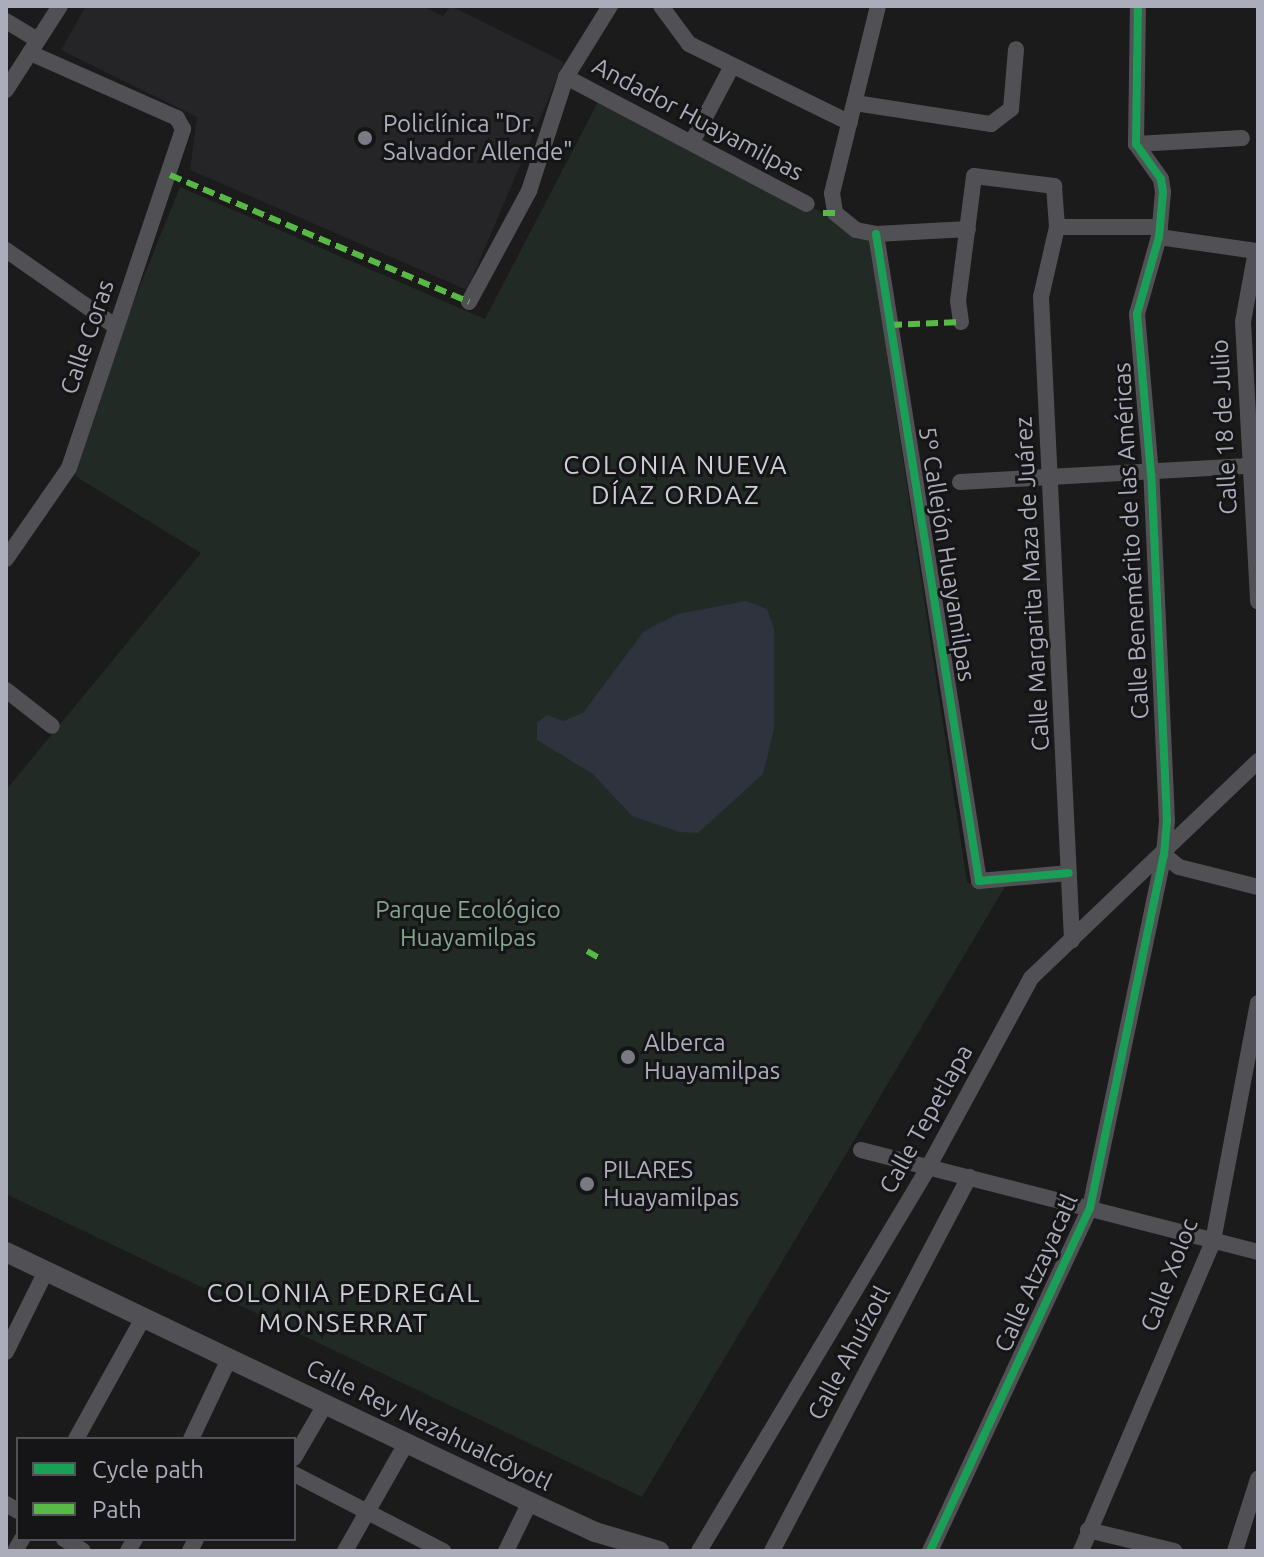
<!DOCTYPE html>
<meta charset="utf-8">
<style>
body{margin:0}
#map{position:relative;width:1264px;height:1557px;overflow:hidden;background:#1b1b1b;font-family:Ubuntu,sans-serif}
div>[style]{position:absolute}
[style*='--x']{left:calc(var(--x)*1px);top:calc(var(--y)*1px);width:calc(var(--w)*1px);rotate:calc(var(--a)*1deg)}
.built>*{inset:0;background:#252527}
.green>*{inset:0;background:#222a25}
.water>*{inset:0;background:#2e333d}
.minor>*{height:16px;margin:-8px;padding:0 8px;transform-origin:8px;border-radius:8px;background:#515155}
.tertiary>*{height:20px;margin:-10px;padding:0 10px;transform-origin:10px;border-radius:10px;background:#515155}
.quiet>*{height:6px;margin-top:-3px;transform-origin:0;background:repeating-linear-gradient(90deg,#58b947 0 12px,transparent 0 18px)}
.cycleway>*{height:8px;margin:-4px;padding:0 4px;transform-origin:4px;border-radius:4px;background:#1a9f57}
.dots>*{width:22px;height:22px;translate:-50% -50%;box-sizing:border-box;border:4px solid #151517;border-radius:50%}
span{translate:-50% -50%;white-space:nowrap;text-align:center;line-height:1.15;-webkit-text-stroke:6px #151517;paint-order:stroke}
.street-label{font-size:24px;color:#acadbb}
.poi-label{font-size:24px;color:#acadbb}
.left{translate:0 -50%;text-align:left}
.park-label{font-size:24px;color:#84a58e}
.neighbourhood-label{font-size:26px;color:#cdced7;letter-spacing:2px}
.frame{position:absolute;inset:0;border:8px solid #acadbb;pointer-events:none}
.legend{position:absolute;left:16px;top:1437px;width:280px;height:104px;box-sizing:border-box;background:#151517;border:2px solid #515259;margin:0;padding:10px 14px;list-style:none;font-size:24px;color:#acadbb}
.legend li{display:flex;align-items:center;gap:16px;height:40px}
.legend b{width:40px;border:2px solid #515259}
</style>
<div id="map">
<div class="built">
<i style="clip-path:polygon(86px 6px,423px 6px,443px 16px,451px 6px,564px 62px,467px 290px,190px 170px,197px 117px,61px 50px)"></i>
</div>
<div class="green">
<i style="clip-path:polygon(599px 100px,869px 236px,967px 882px,980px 888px,1006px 885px,642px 1497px,6px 1194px,6px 790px,201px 553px,75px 476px,118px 340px,180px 187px,485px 319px)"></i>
</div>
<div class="water">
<i style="clip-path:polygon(746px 601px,767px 609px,774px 628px,774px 729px,763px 774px,698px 833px,679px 832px,632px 816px,593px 774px,537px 740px,537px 723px,547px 715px,563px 721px,583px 713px,644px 631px,678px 614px)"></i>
</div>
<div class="minor">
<i style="--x:661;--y:6;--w:47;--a:53.6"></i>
<i style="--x:689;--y:44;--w:179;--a:26.1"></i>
<i style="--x:878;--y:6;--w:193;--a:103.8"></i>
<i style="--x:832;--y:193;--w:20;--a:81"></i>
<i style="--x:835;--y:213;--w:27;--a:39"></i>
<i style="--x:856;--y:230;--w:20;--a:11"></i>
<i style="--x:876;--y:234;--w:92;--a:-3.1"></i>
<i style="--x:6;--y:21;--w:37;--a:31"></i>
<i style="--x:566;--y:77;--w:272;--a:27.8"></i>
<i style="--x:6;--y:90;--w:100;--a:-57.3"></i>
<i style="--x:855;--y:103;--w:138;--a:8.8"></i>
<i style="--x:991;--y:124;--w:25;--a:-37"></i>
<i style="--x:1011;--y:109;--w:60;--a:-85.2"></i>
<i style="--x:692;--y:142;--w:86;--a:-62.2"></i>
<i style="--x:1136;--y:144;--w:106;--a:-3.2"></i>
<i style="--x:1057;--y:227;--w:103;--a:0"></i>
<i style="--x:876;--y:234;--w:655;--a:80.95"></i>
<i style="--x:979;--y:881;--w:90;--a:-5.1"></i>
<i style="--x:1159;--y:237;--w:98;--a:8.2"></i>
<i style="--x:1256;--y:251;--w:72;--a:100.4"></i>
<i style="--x:1243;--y:322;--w:280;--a:86.9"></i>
<i style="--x:6;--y:250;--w:133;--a:34.9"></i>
<i style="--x:469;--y:302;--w:126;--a:-61.6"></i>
<i style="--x:529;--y:191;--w:120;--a:-72"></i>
<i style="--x:566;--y:77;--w:84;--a:-58.2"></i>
<i style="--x:961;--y:322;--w:21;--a:-98"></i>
<i style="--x:958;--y:301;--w:126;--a:-82.7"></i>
<i style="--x:974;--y:176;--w:81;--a:7.1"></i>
<i style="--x:1054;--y:186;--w:41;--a:85.8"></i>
<i style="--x:1057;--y:227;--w:72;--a:102.9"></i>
<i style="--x:1041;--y:297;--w:644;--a:87.24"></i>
<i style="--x:960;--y:482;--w:289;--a:-3.2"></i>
<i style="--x:6;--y:559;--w:111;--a:-55.3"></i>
<i style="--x:69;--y:468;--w:358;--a:-71.4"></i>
<i style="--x:183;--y:129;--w:13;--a:-119"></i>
<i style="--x:177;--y:118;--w:161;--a:-156.1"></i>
<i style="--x:6;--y:690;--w:58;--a:38"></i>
<i style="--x:1164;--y:855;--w:19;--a:39"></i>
<i style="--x:1179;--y:867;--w:81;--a:14.2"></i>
<i style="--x:861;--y:1150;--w:410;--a:14.4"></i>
<i style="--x:6;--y:1352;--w:90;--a:-63.7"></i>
<i style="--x:76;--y:1439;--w:138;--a:-61"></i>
<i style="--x:191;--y:1439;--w:89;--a:-64.6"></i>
<i style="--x:294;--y:1458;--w:64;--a:-59.8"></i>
<i style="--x:294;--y:1474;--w:168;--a:27.3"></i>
<i style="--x:6;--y:1504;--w:14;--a:30"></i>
<i style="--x:1088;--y:1530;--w:89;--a:13.7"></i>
<i style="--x:64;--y:1539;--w:22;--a:32"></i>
<i style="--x:15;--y:1551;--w:14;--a:-60"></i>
<i style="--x:128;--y:1551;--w:14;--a:-60"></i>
<i style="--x:190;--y:1551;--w:13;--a:-63"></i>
<i style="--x:345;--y:1551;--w:125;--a:-60.4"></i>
<i style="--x:506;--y:1551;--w:55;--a:-63.9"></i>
<i style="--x:699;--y:1551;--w:448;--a:-59.1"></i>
<i style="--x:929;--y:1166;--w:214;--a:-61.5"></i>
<i style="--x:1031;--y:978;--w:314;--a:-43.7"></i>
<i style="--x:772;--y:1551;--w:423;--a:-62.2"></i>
<i style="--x:930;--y:1551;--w:378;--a:-65"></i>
<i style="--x:1090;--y:1208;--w:361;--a:-78.2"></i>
<i style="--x:1164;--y:855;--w:35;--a:-85"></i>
<i style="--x:1167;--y:820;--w:346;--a:-92.6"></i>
<i style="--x:1151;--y:474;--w:161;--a:-95"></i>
<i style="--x:1137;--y:314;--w:80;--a:-74.1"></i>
<i style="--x:1159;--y:237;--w:45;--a:-84.9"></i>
<i style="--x:1163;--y:192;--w:13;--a:-99"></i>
<i style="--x:1161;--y:179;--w:43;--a:-125.5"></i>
<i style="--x:1136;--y:144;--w:138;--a:-89.2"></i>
<i style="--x:1081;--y:1551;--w:337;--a:-66.9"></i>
<i style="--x:1213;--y:1241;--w:242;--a:-79.3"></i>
<i style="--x:1235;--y:1551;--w:76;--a:-72.3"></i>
</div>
<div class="tertiary">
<i style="--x:6;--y:1252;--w:581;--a:25.51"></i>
<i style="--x:530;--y:1502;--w:72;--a:24.8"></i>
<i style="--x:595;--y:1532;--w:67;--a:16.5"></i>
</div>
<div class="quiet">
<i style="--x:170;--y:175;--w:325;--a:23"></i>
<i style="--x:823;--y:213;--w:12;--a:0"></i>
<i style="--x:890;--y:325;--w:71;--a:-2.4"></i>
<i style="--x:587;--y:951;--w:14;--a:30"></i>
</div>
<div class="cycleway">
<i style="--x:876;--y:234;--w:655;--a:80.95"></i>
<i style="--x:979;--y:881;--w:90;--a:-5.1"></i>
<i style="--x:930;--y:1551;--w:378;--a:-65"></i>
<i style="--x:1090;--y:1208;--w:361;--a:-78.2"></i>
<i style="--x:1164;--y:855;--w:35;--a:-85"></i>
<i style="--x:1167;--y:820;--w:346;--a:-92.6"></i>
<i style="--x:1151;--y:474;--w:161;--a:-95"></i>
<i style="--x:1137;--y:314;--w:80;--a:-74.1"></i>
<i style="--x:1159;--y:237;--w:45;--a:-84.9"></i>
<i style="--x:1163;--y:192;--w:13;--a:-99"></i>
<i style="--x:1161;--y:179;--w:43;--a:-125.5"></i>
<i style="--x:1136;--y:144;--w:138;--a:-89.2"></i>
</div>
<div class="dots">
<i style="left:365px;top:138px;background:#797a83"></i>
<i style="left:628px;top:1057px;background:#797a83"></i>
<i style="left:587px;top:1184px;background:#797a83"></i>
</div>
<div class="street-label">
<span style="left:698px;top:119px;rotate:28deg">Andador Huayamilpas</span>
<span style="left:87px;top:337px;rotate:-71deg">Calle Coras</span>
<span style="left:1224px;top:427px;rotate:-93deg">Calle 18 de Julio</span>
<span style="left:1131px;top:541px;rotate:-93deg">Calle Benemérito de las Américas</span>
<span style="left:947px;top:554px;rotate:81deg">5º Callejón Huayamilpas</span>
<span style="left:1032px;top:584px;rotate:-93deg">Calle Margarita Maza de Juárez</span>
<span style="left:926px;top:1119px;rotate:-61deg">Calle Tepetlapa</span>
<span style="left:1036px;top:1273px;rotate:-66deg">Calle Atzayacatl</span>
<span style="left:1169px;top:1275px;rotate:-69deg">Calle Xoloc</span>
<span style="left:849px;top:1353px;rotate:-62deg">Calle Ahuízotl</span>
<span style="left:429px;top:1425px;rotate:26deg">Calle Rey Nezahualcóyotl</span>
</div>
<div class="poi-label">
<span class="left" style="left:383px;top:138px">Policlínica "Dr.<br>Salvador Allende"</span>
<span class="left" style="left:644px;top:1057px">Alberca<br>Huayamilpas</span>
<span class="left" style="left:603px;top:1184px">PILARES<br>Huayamilpas</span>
</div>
<div class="park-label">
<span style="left:468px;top:924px">Parque Ecológico<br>Huayamilpas</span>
</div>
<div class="neighbourhood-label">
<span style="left:676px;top:480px">COLONIA NUEVA<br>DÍAZ ORDAZ</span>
<span style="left:344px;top:1308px">COLONIA PEDREGAL<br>MONSERRAT</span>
</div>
<div class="frame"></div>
<ul class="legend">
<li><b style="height:10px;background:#1a9f57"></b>Cycle path</li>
<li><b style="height:10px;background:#58b947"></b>Path</li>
</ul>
</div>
